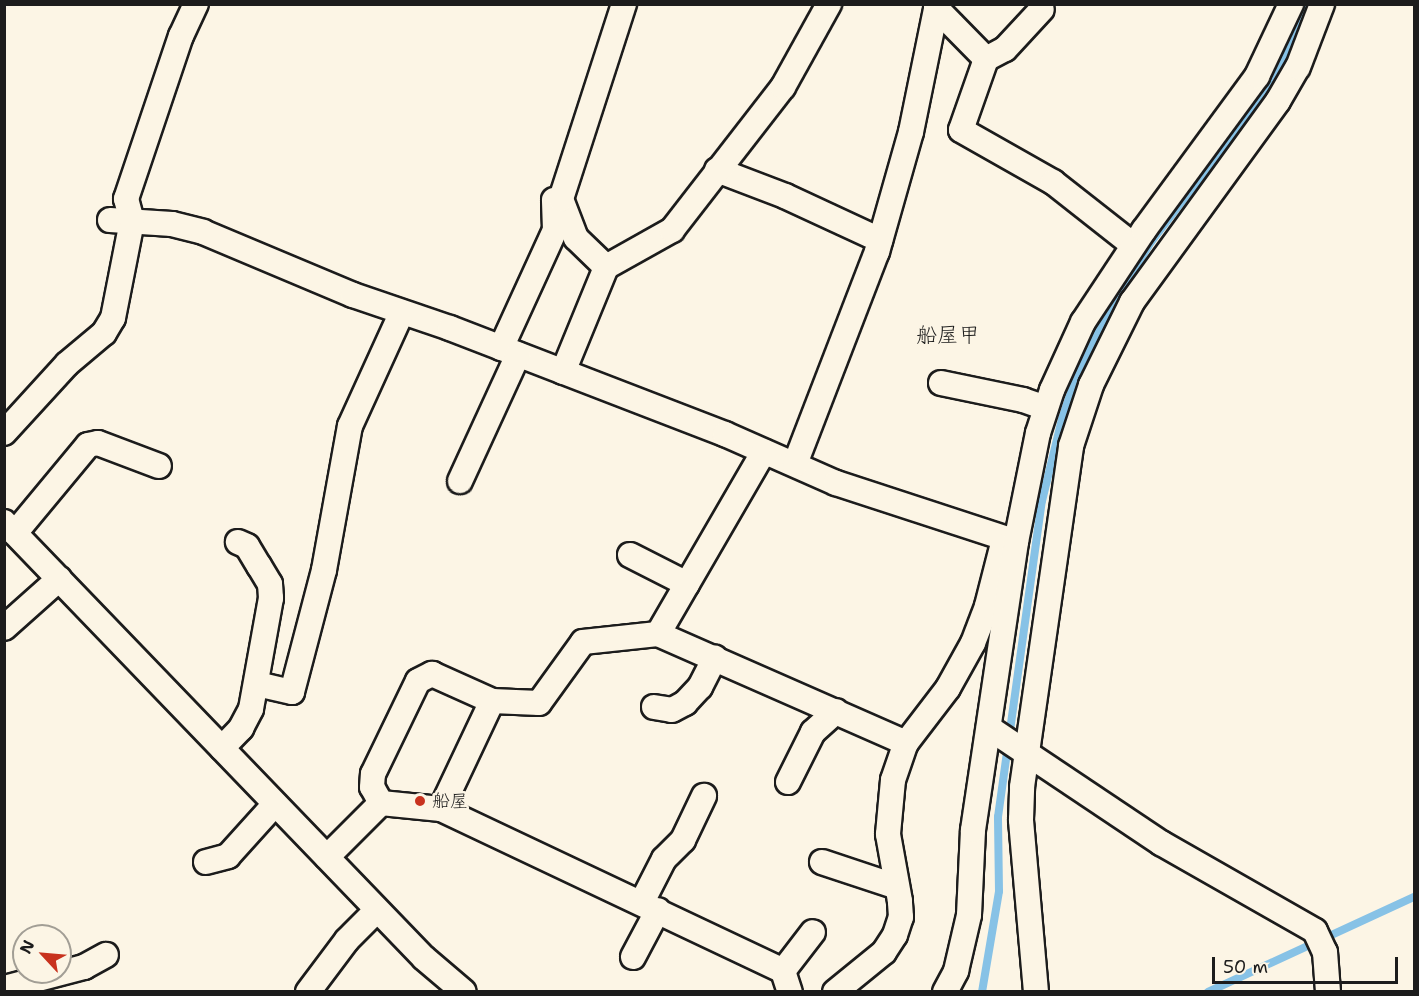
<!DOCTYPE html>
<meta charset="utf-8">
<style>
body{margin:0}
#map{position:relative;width:1419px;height:996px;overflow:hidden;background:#fcf5e5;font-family:"Shantell Sans","Klee One",sans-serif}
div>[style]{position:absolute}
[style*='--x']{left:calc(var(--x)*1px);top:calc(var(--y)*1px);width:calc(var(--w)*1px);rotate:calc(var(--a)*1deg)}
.stream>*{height:8px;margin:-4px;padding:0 4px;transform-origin:4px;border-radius:4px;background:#87c2e6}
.roads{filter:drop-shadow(2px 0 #1c1c1c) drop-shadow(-2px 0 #1c1c1c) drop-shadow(0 2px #1c1c1c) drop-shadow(0 -2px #1c1c1c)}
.minor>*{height:24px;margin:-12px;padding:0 12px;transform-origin:12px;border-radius:12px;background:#fcf5e5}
.dots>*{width:16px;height:16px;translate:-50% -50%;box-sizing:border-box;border:3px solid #fcf5e5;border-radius:50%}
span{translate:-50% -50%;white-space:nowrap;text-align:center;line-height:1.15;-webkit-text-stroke:5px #fcf5e5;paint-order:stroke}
.poi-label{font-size:18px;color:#1c1c1c}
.left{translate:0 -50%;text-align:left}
.quarter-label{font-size:21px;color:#1c1c1c}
.frame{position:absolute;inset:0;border:6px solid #1c1c1c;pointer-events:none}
.north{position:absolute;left:12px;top:924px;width:60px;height:60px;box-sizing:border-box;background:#fcf5e5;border:2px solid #a29e95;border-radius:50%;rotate:296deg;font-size:16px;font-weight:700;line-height:24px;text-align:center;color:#1c1c1c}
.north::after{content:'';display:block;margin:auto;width:21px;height:27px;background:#c8321e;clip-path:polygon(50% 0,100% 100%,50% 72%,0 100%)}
.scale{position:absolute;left:1212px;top:957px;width:186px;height:27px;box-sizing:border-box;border:3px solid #1c1c1c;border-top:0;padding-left:8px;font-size:18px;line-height:21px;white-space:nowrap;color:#1c1c1c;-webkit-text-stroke:4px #fcf5e5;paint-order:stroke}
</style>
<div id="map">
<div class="stream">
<i style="--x:982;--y:992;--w:102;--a:-80.4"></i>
<i style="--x:999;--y:891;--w:74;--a:-90.8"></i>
<i style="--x:998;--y:817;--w:319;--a:-82.1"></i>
<i style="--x:1042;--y:501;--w:84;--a:-76.3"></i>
<i style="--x:1062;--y:419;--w:54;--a:-71.6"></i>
<i style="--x:1079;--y:368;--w:69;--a:-62.3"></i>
<i style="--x:1111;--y:307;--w:76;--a:-58.4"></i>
<i style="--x:1151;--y:242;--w:168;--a:-52.7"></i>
<i style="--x:1253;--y:108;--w:58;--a:-57.7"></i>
<i style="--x:1284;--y:59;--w:59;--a:-68.2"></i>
<i style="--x:1208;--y:992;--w:227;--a:-24.8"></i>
</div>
<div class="roads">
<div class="minor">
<i style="--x:936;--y:8;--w:71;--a:45.6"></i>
<i style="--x:986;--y:59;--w:21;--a:-28"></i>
<i style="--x:1005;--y:49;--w:54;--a:-47.2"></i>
<i style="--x:986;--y:59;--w:75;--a:109.4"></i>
<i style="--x:961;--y:130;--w:106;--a:29.5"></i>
<i style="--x:1053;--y:182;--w:102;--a:38.2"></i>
<i style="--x:717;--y:170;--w:73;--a:20.9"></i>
<i style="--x:785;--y:196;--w:105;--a:24.9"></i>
<i style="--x:110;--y:220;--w:62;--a:3.7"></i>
<i style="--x:172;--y:224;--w:32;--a:14"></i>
<i style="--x:203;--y:232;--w:163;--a:22.8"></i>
<i style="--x:353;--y:295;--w:102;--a:18.8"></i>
<i style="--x:450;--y:328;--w:295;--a:21.1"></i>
<i style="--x:725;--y:434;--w:121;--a:23.8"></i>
<i style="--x:836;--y:483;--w:189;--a:18.1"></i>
<i style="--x:606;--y:267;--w:76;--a:-29.3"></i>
<i style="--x:672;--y:230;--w:181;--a:-52.2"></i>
<i style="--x:783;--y:87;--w:95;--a:-61"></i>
<i style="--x:501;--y:348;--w:130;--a:-65.4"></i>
<i style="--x:555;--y:230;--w:30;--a:-92"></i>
<i style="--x:563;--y:372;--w:113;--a:-67.7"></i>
<i style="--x:606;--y:267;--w:42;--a:-136"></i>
<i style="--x:576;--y:238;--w:42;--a:-111"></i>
<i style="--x:561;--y:199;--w:205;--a:-72.1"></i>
<i style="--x:941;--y:383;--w:84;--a:11.7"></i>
<i style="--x:1023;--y:400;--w:24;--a:19"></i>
<i style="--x:4;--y:433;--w:93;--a:-47.6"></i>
<i style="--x:67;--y:364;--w:48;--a:-40"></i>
<i style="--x:104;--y:333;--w:17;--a:-59"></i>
<i style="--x:113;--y:318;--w:99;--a:-78.9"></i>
<i style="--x:132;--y:221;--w:23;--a:-105"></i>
<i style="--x:126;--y:199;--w:172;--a:-71.4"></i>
<i style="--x:181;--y:36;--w:35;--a:-65"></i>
<i style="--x:795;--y:464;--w:227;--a:-68.9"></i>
<i style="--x:877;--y:252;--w:125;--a:-74.2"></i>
<i style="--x:911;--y:132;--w:131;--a:-78.5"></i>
<i style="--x:460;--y:481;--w:139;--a:-65.3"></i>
<i style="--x:4;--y:522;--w:605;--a:46.07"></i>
<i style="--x:424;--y:958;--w:52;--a:40.4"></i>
<i style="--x:15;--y:533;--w:114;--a:-50.3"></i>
<i style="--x:88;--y:445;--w:10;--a:-11"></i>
<i style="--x:98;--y:443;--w:65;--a:20.7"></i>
<i style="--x:630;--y:555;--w:64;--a:27"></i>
<i style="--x:4;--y:628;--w:74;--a:-41.7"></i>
<i style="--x:658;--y:634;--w:211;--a:-59.9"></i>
<i style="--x:257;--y:684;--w:36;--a:13"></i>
<i style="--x:292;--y:692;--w:126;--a:-75.3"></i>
<i style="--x:324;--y:570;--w:146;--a:-79.8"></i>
<i style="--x:350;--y:426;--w:125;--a:-65.5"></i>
<i style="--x:654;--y:707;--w:18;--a:9"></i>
<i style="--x:672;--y:710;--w:15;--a:-28"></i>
<i style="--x:685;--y:703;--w:22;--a:-47"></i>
<i style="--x:700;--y:687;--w:33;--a:-63"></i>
<i style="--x:989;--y:728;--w:207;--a:33.8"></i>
<i style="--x:1161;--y:843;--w:177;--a:29.7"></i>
<i style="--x:1315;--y:931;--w:23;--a:65"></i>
<i style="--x:1325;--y:952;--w:40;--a:85.7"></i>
<i style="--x:222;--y:748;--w:28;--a:-46"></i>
<i style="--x:241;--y:728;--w:21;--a:-62"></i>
<i style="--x:251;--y:709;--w:113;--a:-79.8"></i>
<i style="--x:271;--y:598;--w:14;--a:-94"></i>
<i style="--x:270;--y:584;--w:21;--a:-121"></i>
<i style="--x:259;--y:566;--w:23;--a:-121"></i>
<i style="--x:247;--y:546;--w:10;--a:-156"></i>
<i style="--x:788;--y:782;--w:56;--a:-63.4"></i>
<i style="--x:813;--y:732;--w:31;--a:-42"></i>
<i style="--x:381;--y:803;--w:60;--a:5.7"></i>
<i style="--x:441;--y:809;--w:119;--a:-64.7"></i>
<i style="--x:441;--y:809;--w:378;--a:25.3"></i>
<i style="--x:783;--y:971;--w:22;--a:72"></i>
<i style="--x:327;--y:857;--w:76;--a:-45"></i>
<i style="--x:381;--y:803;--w:18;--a:-119"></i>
<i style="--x:372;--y:787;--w:13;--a:-86"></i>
<i style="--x:373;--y:774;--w:103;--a:-64.2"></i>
<i style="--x:418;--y:681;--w:16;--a:-27"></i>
<i style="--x:432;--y:674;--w:66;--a:24.2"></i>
<i style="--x:492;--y:701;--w:47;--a:2.4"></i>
<i style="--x:539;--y:703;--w:75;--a:-54.2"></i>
<i style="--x:583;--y:642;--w:75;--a:-6.1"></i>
<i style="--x:658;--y:634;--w:271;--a:23.7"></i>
<i style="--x:206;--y:862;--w:23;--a:-15"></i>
<i style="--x:228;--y:856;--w:70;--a:-47.9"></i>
<i style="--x:822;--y:862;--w:79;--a:18.4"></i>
<i style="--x:642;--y:902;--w:48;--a:-62.9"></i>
<i style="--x:664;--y:859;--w:27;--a:-45"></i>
<i style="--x:683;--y:840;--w:49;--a:-64.5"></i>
<i style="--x:633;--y:957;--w:53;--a:-62"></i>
<i style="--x:783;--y:971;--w:49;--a:-52.4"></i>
<i style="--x:4;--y:988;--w:83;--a:-14.7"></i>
<i style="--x:84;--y:967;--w:25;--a:-29"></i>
<i style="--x:308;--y:992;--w:65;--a:-53.1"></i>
<i style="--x:347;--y:940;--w:42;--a:-45"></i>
<i style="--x:835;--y:992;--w:63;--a:-39.2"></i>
<i style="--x:884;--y:952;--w:20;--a:-57"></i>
<i style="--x:895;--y:935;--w:19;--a:-72"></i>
<i style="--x:901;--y:917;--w:16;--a:-94"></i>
<i style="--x:900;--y:901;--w:68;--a:-100.2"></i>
<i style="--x:888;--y:834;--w:54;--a:-84.7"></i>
<i style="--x:893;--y:780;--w:39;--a:-71"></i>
<i style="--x:906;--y:743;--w:69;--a:-52.6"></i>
<i style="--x:948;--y:688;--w:51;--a:-60.9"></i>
<i style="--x:973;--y:643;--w:40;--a:-69"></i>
<i style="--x:987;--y:606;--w:61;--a:-75.7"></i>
<i style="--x:945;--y:992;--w:24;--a:-62"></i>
<i style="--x:956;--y:971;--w:57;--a:-76.9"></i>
<i style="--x:969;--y:915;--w:85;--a:-87.3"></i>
<i style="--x:973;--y:830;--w:291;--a:-81.5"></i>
<i style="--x:1016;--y:542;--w:111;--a:-78.6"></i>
<i style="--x:1038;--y:433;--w:45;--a:-72"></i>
<i style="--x:1052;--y:390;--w:75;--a:-65.5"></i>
<i style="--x:1083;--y:322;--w:110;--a:-56.5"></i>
<i style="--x:1144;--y:230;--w:191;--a:-53.7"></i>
<i style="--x:1257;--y:76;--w:80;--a:-64.7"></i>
<i style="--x:1036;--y:992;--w:173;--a:-95"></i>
<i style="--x:1021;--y:820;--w:33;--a:-88"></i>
<i style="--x:1022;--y:787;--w:345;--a:-81.8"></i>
<i style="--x:1071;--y:446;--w:64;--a:-71.8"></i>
<i style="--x:1091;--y:385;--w:93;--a:-63.7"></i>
<i style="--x:1132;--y:302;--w:248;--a:-54"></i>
<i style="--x:1278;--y:101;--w:39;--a:-60"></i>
<i style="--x:1298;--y:67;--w:67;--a:-69.1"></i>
</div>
</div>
<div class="dots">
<i style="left:420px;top:801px;background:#c8321e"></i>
</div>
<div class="poi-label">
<span class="left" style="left:432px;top:801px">船屋</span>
</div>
<div class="quarter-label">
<span style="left:948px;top:335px">船屋甲</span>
</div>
<div class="frame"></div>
<div class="north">N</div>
<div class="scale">50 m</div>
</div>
